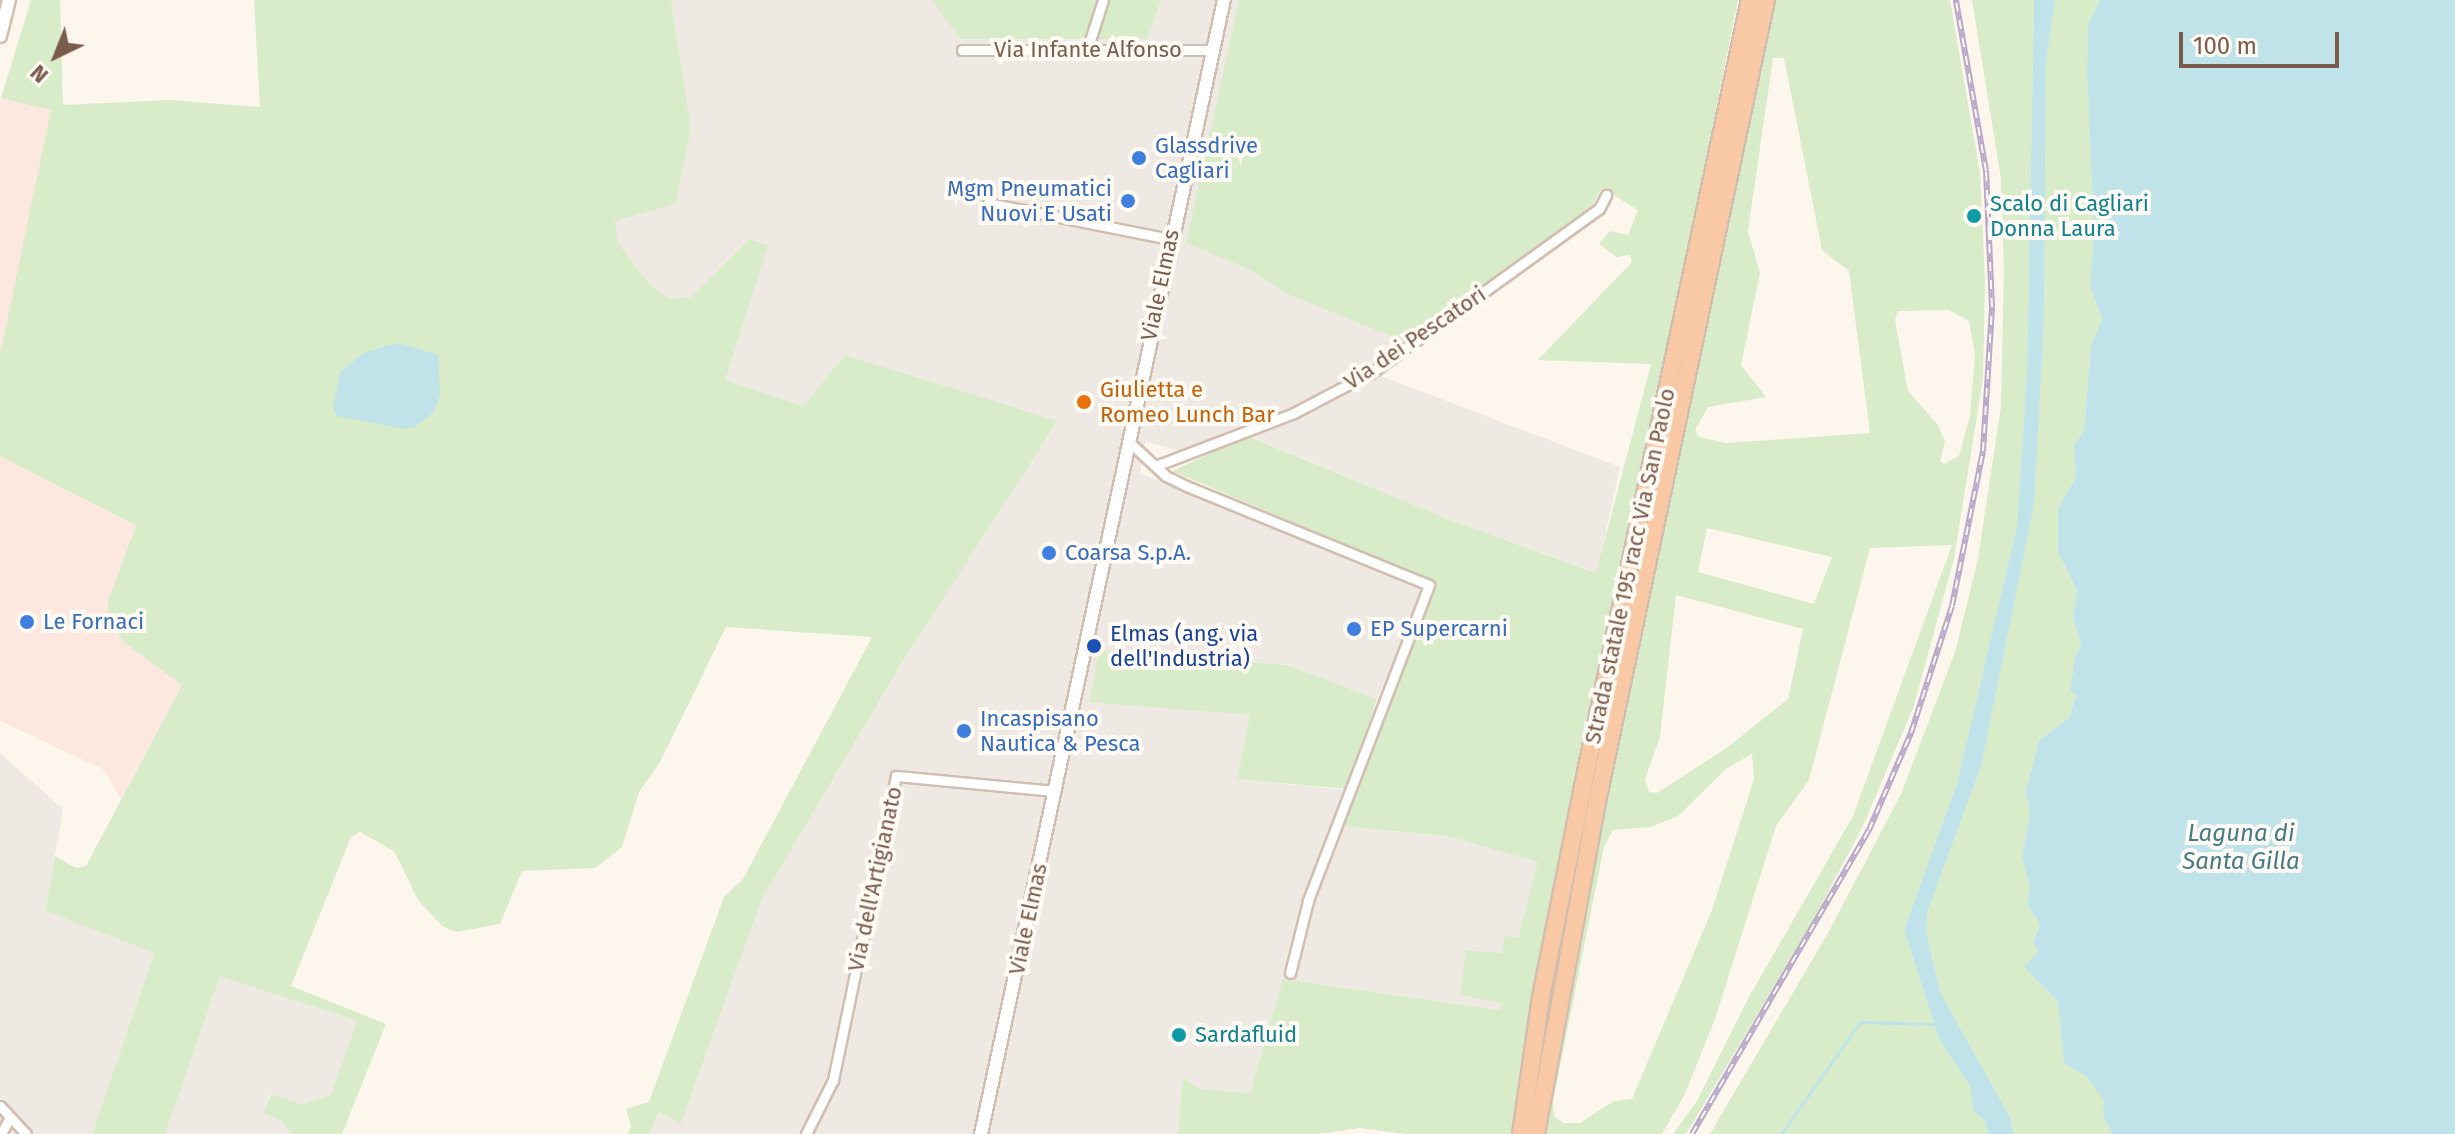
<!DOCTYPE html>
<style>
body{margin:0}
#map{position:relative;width:2455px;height:1134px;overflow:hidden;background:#fdf6ec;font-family:"Fira Sans",sans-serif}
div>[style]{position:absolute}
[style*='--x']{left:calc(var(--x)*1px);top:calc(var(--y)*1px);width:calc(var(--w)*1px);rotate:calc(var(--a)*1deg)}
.commercial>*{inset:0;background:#fde8e0}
.industrial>*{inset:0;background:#efe9e4}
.green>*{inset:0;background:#d8ecc9}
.water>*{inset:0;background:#bfe3e8}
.stream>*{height:3px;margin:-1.5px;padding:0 1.5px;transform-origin:1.5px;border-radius:1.5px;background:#bfe3e8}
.roads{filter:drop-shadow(2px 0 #d1beb0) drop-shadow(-2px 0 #d1beb0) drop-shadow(0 2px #d1beb0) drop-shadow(0 -2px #d1beb0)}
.minor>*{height:9px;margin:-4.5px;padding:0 4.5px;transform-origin:4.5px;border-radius:4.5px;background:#fff}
.secondary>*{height:12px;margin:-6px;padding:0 6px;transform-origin:6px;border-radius:6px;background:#fff}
.trunk>*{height:16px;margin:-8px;padding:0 8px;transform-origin:8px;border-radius:8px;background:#f9c8a4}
.rail>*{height:6px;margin-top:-3px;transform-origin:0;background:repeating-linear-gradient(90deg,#fffaf3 0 9px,#b9a8c9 0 18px);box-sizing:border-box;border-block:2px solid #b9a8c9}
.dots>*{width:22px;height:22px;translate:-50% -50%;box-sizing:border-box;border:4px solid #fffaf3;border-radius:50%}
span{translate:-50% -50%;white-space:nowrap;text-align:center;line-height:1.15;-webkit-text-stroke:8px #fffaf3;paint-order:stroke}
.street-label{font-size:22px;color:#7a5c4d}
.shop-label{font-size:22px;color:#366cbe}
.left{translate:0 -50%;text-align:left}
.right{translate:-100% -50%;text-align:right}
.culture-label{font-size:22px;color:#0d838f}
.food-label{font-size:22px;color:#c56008}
.transit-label{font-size:22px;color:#164399}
.water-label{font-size:24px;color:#437c86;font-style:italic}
.north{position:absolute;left:16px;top:16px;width:80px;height:80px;-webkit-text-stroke:6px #fffaf3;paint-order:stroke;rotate:223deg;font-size:22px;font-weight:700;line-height:32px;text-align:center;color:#7a5c4d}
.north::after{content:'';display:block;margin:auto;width:28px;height:36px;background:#7a5c4d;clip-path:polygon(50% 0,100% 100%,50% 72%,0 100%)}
.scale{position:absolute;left:2179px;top:32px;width:160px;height:36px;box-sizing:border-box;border:4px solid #7a5c4d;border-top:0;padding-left:10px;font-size:24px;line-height:28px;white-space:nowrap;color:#7a5c4d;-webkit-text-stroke:6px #fffaf3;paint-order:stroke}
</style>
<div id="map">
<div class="commercial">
<i style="clip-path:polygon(1px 98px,53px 107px,0 363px,0 104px)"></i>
<i style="clip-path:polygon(0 456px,137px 527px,108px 601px,113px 632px,182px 685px,121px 799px,103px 769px,0 721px)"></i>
</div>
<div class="industrial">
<i style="clip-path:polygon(671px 0,932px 0,960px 39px,1148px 39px,1161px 0,1239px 0,1187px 243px,1246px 268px,1287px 294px,1405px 342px,1368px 371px,1620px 467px,1597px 573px,1448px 519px,1249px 436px,1199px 455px,1145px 442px,1140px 473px,1425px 588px,1377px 699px,1287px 665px,1101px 650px,1090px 701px,1250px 715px,1237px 779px,1355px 791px,1341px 826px,1447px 836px,1539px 862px,1518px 938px,1503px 953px,1466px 950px,1501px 1003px,1499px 1010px,1284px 979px,1250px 1093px,1200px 1089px,1183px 1077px,1178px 1134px,649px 1134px,659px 1112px,681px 1123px,762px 899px,931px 615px,1058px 422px,846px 355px,803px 407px,724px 380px,748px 239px,691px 297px,669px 299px,651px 286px,618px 243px,615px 220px,676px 204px,691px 128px)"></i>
<i style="clip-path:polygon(0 753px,63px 809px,45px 911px,154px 953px,92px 1134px,0 1134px)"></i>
<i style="clip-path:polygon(220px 975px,357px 1021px,331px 1094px,302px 1104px,270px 1094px,263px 1113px,282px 1121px,291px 1134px,165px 1134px)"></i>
</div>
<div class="green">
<i style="clip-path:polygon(31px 0,60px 0,63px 105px,169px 100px,260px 107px,254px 0,671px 0,691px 128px,676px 204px,615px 221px,618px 243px,651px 286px,669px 299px,691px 297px,749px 239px,768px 245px,725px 380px,803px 406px,845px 355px,1058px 421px,911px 648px,762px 899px,681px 1123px,659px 1112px,649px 1134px,627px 1134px,631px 1126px,626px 1109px,649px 1102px,724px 897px,743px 879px,872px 637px,726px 627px,660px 762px,639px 792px,622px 847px,595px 868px,522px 871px,500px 924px,456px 932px,442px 926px,418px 900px,394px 851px,360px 832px,351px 837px,291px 986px,386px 1024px,342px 1134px,291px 1134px,282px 1121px,263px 1113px,271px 1094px,302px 1104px,331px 1094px,357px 1021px,220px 976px,165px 1134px,92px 1134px,154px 953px,45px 911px,55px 856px,76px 868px,86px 866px,182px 685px,124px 642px,108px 620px,108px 601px,136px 526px,0 456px,0 355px,51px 110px,1px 98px)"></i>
<i style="clip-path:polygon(932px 0,1161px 0,1148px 39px,960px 39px)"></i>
<i style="clip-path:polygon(evenodd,1239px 0,1738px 0,1517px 1093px,1513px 1123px,1545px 1133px,1595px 844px,1775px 0,1950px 0,1980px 173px,1985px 279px,1983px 379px,1954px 558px,1914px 706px,1863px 826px,1806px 934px,1686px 1134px,1673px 1134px,1697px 1101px,1749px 997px,1853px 816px,1952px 545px,1870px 548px,1809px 780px,1776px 826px,1715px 1019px,1685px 1094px,1662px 1134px,1406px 1134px,1360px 1128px,1318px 1134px,1178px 1134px,1183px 1077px,1200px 1089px,1250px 1093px,1283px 979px,1499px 1010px,1501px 1003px,1460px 995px,1466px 950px,1503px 953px,1504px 936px,1518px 938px,1538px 862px,1447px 836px,1341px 826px,1432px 595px,1431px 581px,1172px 471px,1248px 436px,1448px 519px,1596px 573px,1651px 364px,1538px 360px,1632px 262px,1630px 255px,1616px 257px,1599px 244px,1610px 231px,1628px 235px,1638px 210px,1602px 188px,1591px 207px,1405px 342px,1287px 294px,1246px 268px,1186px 243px,1239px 0,1773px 58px,1784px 58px,1822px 250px,1849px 271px,1870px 433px,1726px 443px,1699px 437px,1695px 430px,1708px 407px,1766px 397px,1741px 365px,1760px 273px,1748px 231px,1773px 58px,1239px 0,1949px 310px,1969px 321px,1975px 354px,1970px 416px,1959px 456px,1944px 464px,1940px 461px,1945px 442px,1938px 425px,1908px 391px,1895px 320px,1898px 311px,1949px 310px,1239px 0,1707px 528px,1832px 557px,1814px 604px,1698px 572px,1707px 528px,1239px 0,1676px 595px,1803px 629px,1788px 699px,1728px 747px,1657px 793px,1649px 792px,1645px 779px,1660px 737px,1676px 595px,1239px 0,1752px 754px,1754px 779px,1712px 910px,1632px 1099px,1614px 1101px,1580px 1123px,1563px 1123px,1554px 1116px,1553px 1102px,1604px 847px,1613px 830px,1651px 827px,1678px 816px,1726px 769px,1752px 754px)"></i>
<i style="clip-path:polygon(1972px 0,2034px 0,2027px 372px,2017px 526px,1957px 783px,1904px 930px,1939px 1039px,1970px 1086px,1973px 1111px,1985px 1121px,1988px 1134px,1710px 1134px,1828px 933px,1901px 794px,1955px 652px,1978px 559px,2001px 406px,2004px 268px,2001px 179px)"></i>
<i style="clip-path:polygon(2055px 0,2100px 0,2088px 24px,2087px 71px,2094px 233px,2090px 287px,2102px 318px,2091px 346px,2084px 431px,2074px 444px,2076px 477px,2058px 508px,2064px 565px,2077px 591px,2073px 617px,2081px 645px,2075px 657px,2070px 689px,2076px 694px,2069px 718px,2039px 740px,2026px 791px,2030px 814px,2022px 857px,2030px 888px,2027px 904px,2040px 925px,2033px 940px,2038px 952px,2025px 968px,2058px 1002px,2064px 1063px,2087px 1077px,2105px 1100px,2103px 1115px,2112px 1134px,2014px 1134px,2010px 1117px,1940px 992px,1926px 930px,1928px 910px,1981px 767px,2034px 506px,2044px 325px,2046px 64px)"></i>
<i style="clip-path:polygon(1100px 650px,1287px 665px,1377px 699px,1347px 789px,1237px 779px,1250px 715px,1089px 702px)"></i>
</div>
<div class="water">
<i style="clip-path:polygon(2034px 0,2055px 0,2046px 64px,2044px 325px,2034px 506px,1981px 767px,1928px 910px,1926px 930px,1940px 992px,2010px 1117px,2014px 1134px,1988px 1134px,1985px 1121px,1973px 1111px,1970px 1086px,1939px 1039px,1904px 930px,1957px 783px,2017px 526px,2027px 372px)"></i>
<i style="clip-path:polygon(2100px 0,2455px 0,2455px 1134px,2112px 1134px,2103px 1115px,2104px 1100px,2087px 1077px,2064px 1063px,2058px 1002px,2024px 967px,2038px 952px,2033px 941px,2040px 925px,2027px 904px,2030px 888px,2022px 857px,2030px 814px,2026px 791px,2039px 740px,2069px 718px,2076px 695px,2070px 690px,2075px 657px,2081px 645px,2073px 617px,2077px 591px,2058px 552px,2058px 508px,2076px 477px,2074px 444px,2084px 431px,2091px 346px,2102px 318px,2090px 287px,2094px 233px,2087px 71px,2088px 24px)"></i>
<i style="clip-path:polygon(399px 343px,438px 355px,440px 395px,434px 412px,415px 427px,404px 429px,337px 416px,333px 407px,340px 372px,365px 352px)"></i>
</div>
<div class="stream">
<i style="--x:1781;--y:1134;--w:137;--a:-54.8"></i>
<i style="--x:1860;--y:1022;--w:75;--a:1.5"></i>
</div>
<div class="roads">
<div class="minor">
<i style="--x:962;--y:50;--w:251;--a:0"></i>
<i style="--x:1087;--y:50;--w:52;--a:-72.3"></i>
<i style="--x:988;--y:203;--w:186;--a:11.2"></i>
<i style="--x:1129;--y:442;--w:50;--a:42.6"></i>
<i style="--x:1166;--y:476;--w:25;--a:26"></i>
<i style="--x:1189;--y:487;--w:259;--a:22.2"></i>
<i style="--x:1429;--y:585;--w:338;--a:111"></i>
<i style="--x:1308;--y:901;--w:74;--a:104"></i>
<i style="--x:1158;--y:465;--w:146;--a:-20.9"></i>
<i style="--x:1294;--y:413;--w:90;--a:-27.7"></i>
<i style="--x:1374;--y:371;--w:277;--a:-35.8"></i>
<i style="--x:1599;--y:209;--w:16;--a:-63"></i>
<i style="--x:0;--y:1106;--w:38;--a:47"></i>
<i style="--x:1;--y:1134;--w:19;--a:-62"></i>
<i style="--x:806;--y:1134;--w:60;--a:-63.4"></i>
<i style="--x:833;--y:1080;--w:310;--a:-78.3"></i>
<i style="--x:896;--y:776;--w:160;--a:5.4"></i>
</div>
<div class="secondary">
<i style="--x:0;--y:36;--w:37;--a:-76"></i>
<i style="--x:981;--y:1134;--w:1160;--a:-77.91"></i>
</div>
<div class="trunk">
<i style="--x:1521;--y:1134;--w:138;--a:-81.7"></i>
<i style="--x:1541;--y:997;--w:210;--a:-78.7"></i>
<i style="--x:1582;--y:791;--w:809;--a:-78.01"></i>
<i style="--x:1536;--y:1134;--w:343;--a:-79.6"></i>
<i style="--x:1598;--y:797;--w:815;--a:-78.1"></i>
</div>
</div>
<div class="rail">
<i style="--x:1692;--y:1134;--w:352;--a:-59.8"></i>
<i style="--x:1869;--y:830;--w:106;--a:-66.6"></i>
<i style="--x:1911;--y:733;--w:133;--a:-72.1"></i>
<i style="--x:1952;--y:606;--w:158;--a:-78.7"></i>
<i style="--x:1983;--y:451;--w:144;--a:-86.4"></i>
<i style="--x:1992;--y:307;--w:136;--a:-92.5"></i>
<i style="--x:1986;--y:171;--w:174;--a:-100"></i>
</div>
<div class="dots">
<i style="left:1139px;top:158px;background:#3f7fe0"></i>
<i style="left:1128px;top:201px;background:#3f7fe0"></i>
<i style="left:1974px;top:216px;background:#0f9aa8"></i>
<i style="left:1084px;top:402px;background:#e8710a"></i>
<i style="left:1049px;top:553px;background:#3f7fe0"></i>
<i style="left:27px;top:622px;background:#3f7fe0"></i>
<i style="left:1354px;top:629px;background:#3f7fe0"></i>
<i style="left:1094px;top:646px;background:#1a4fb4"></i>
<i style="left:964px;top:731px;background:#3f7fe0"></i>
<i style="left:1179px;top:1035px;background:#0f9aa8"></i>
</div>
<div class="street-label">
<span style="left:1088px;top:50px">Via Infante Alfonso</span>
<span style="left:1160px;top:285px;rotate:-78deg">Viale Elmas</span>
<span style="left:1415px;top:338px;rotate:-34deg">Via dei Pescatori</span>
<span style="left:1630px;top:566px;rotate:-78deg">Strada statale 195 racc Via San Paolo</span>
<span style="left:875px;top:879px;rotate:-78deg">Via dell'Artigianato</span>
<span style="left:1028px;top:919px;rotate:-78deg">Viale Elmas</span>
</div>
<div class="shop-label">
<span class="left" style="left:1155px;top:158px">Glassdrive<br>Cagliari</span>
<span class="right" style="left:1112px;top:201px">Mgm Pneumatici<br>Nuovi E Usati</span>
<span class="left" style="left:1065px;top:553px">Coarsa S.p.A.</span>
<span class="left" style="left:43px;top:622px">Le Fornaci</span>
<span class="left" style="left:1370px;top:629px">EP Supercarni</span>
<span class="left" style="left:980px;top:731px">Incaspisano<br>Nautica &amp; Pesca</span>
</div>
<div class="culture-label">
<span class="left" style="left:1990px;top:216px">Scalo di Cagliari<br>Donna Laura</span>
<span class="left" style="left:1195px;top:1035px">Sardafluid</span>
</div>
<div class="food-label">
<span class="left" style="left:1100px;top:402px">Giulietta e<br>Romeo Lunch Bar</span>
</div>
<div class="transit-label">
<span class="left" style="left:1110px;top:646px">Elmas (ang. via<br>dell'Industria)</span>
</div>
<div class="water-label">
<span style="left:2241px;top:848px">Laguna di<br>Santa Gilla</span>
</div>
<div class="north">N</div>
<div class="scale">100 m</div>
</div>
